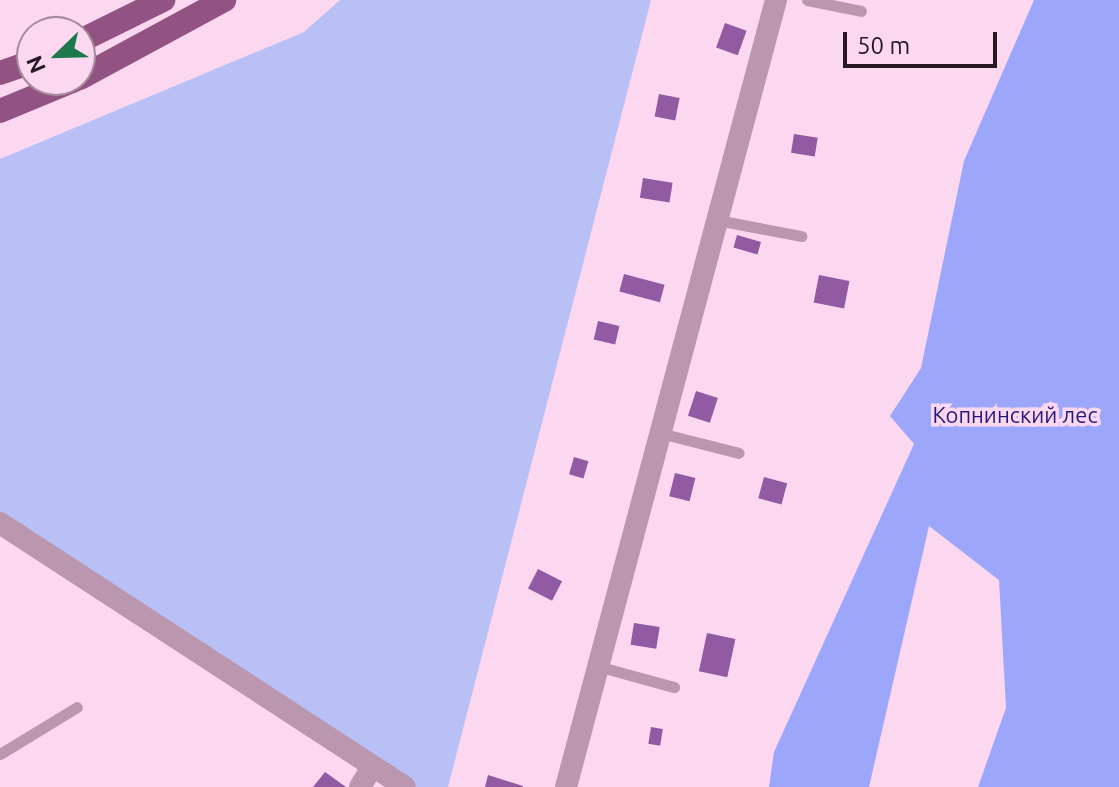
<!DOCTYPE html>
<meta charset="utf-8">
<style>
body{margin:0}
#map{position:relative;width:1119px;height:787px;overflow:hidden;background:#fbd8ef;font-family:Ubuntu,sans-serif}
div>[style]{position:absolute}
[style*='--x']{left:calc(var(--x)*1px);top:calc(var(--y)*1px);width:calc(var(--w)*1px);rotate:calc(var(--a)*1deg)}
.green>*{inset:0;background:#b8c0f5}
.forest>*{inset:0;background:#9ca6fb}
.building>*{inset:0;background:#915aa2;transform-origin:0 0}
.service>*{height:11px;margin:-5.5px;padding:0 5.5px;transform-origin:5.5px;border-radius:5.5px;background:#bb96af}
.minor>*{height:22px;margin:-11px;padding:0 11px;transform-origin:11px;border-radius:11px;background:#bb96af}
.primary>*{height:24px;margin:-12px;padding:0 12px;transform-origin:12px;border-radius:12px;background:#935382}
span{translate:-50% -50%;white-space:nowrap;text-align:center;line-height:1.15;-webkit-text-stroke:7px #fbd8ef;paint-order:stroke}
.park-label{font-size:22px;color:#261b7c}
.north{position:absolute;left:16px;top:16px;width:80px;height:80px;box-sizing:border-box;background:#fbd8ef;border:2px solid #a68b9d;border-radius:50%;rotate:247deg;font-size:22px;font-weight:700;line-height:32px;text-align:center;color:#261722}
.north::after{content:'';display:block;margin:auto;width:28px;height:36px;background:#1c784d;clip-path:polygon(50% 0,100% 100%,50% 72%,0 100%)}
.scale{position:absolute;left:843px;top:32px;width:154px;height:36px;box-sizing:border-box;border:4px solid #261722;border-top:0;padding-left:10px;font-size:24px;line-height:28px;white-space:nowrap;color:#261722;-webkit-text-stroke:6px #fbd8ef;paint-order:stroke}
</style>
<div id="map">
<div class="green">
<i style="clip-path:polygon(340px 0,651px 0,448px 787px,405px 787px,0 523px,0 159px,304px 32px)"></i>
</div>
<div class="forest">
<i style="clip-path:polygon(1034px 0,1119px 0,1119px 787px,978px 787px,1006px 708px,999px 580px,929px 526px,869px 787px,769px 787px,774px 752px,914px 444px,890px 416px,921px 368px,964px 161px)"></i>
</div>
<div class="building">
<i style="left:725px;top:23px;width:23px;height:26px;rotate:20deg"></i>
<i style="left:659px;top:94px;width:21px;height:23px;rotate:11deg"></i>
<i style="left:794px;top:134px;width:24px;height:19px;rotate:9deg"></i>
<i style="left:643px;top:178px;width:30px;height:20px;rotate:9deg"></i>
<i style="left:737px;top:235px;width:25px;height:13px;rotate:16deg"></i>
<i style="left:624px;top:274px;width:42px;height:18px;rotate:15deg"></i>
<i style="left:819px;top:275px;width:31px;height:28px;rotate:11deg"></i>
<i style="left:598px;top:321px;width:22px;height:19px;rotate:13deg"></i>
<i style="left:696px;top:391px;width:23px;height:26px;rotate:18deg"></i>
<i style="left:574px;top:457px;width:15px;height:18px;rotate:16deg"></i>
<i style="left:675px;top:473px;width:21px;height:24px;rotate:14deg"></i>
<i style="left:764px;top:477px;width:24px;height:22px;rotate:15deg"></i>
<i style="left:538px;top:569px;width:27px;height:22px;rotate:27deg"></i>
<i style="left:634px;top:623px;width:26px;height:22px;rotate:9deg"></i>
<i style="left:707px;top:633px;width:29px;height:39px;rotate:12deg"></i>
<i style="left:651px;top:727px;width:12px;height:17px;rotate:9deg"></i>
<i style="clip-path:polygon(325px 772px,346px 787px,313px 787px)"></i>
<i style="clip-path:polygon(488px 775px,523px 786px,523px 787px,485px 787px)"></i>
</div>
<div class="service">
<i style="--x:807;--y:0;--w:55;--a:11.5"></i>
<i style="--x:717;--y:220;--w:86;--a:10.8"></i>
<i style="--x:660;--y:433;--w:81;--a:14.2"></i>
<i style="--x:597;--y:666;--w:80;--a:15.3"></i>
<i style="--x:0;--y:754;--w:90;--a:-31.4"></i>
</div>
<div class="minor">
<i style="--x:0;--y:523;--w:483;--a:33.1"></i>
<i style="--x:360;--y:787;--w:23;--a:-59"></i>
<i style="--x:566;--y:787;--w:815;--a:-75.06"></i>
</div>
<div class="primary">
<i style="--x:80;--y:41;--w:93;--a:-26.3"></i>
<i style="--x:0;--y:73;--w:34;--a:-19"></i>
<i style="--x:80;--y:78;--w:164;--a:-28.4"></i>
<i style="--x:0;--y:111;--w:81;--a:-22.5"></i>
</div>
<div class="park-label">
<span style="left:1015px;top:415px">Копнинский лес</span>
</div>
<div class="north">N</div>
<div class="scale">50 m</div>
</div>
